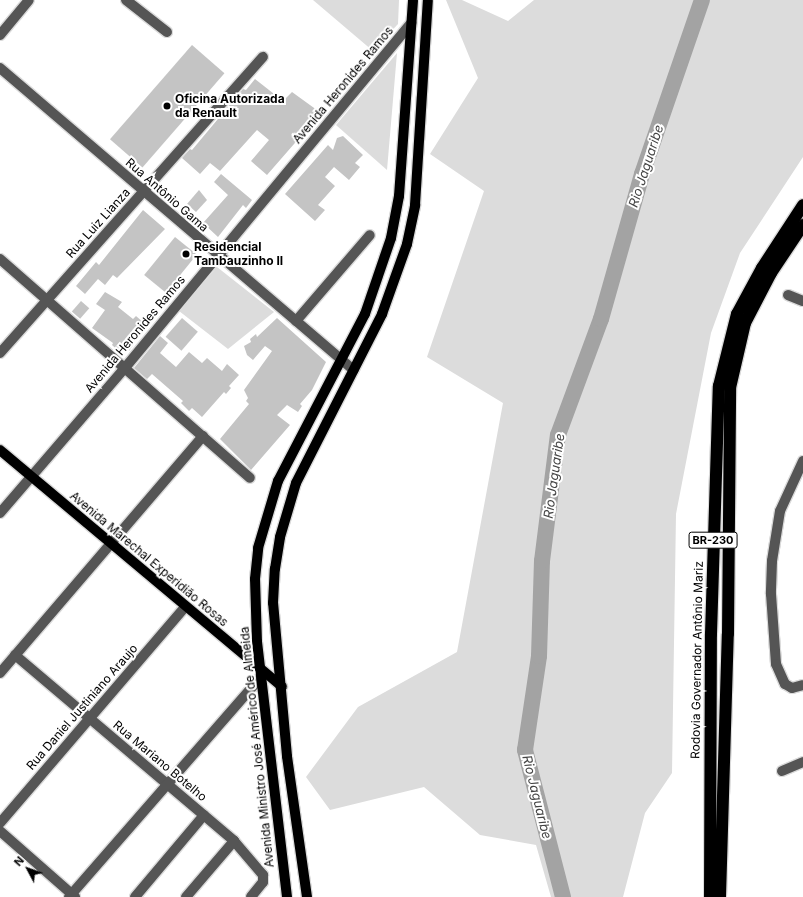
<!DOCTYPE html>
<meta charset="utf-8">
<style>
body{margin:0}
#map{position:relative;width:803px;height:897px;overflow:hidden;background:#fff;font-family:Inter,sans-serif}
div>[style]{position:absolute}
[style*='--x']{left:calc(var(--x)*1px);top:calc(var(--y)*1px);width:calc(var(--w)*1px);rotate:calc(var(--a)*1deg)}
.green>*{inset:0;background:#dcdcdc}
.river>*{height:16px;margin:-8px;padding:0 8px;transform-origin:8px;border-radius:8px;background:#a3a3a3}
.building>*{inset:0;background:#c4c4c4;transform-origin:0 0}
.roads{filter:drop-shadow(1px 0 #dbdbdb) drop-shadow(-1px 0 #dbdbdb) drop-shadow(0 1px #dbdbdb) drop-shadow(0 -1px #dbdbdb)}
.minor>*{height:10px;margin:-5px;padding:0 5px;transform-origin:5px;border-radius:5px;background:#555}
.major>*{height:10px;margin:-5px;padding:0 5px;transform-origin:5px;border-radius:5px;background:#000}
.highway>*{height:12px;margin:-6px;padding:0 6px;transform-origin:6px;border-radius:6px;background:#000}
.dots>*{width:11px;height:11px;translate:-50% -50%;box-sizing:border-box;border:2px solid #fff;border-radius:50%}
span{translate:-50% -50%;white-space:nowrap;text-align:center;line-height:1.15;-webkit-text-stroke:4px #fff;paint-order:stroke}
.shield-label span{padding:1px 3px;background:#fff;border:1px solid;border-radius:3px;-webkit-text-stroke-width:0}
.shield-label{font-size:11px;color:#000;font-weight:700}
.street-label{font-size:12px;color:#000}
.poi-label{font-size:12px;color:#000;font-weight:700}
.left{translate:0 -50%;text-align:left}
.water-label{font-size:13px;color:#444;font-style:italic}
.north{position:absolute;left:8px;top:849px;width:40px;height:40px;-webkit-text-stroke:3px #fff;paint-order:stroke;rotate:311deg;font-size:11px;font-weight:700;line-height:16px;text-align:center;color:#000}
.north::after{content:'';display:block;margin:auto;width:14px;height:18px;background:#000;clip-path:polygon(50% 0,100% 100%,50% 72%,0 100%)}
</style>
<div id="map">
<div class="green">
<i style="clip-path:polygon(313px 0,399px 0,398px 24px,373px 51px)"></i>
<i style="clip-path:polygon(446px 0,462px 0,508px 21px,534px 0,803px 0,803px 157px,740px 253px,711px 333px,676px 514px,672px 773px,645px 813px,623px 897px,551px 897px,536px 845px,480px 835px,424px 787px,330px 810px,306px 777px,358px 707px,457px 652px,503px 403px,427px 357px,484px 191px,430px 154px,478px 78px)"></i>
<i style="clip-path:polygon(397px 53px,387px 170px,336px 125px)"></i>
<i style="clip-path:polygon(217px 267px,274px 312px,228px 349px,179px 311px)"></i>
</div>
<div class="river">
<i style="--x:563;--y:897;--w:152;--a:-104.5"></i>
<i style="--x:525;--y:750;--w:95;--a:-81.5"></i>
<i style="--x:539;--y:656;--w:95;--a:-88.2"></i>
<i style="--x:542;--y:561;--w:127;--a:-82.8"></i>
<i style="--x:558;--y:435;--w:124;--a:-69.7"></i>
<i style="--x:601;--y:319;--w:151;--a:-74.2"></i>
<i style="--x:642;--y:174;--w:184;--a:-71"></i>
</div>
<div class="building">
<i style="left:192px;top:45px;width:43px;height:125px;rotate:41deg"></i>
<i style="clip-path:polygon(255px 79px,283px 101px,292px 92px,321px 113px,267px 175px,251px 161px,269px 140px,257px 130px,220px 171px,210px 163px,200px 174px,182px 158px,190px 149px,192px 150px,243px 89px,246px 90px)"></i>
<i style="clip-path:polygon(343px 136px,363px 155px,355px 163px,360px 167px,349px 180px,334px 167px,325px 177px,335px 186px,318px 205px,325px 210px,315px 221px,285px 194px,328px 145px,333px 150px,337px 138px)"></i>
<i style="clip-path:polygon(221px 174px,252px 200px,246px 208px,243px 205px,218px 237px,203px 223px,228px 195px,214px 182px)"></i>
<i style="clip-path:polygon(199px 190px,207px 200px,196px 212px,187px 204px)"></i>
<i style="clip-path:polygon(143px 210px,165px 229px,117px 278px,113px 275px,105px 285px,98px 279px,85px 294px,76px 286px,96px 262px,99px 265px)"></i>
<i style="left:175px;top:237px;width:28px;height:49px;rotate:39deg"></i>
<i style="clip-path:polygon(105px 292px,122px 302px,118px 307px,133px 319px,136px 316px,144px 323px,129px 340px,134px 344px,129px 351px,125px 348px,121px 353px,112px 345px,113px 343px,92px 328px,105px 310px,96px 304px)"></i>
<i style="left:81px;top:301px;width:11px;height:14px;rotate:41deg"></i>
<i style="left:182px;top:318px;width:21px;height:25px;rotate:41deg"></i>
<i style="clip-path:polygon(277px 318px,326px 362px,312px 390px,300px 404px,302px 406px,298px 412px,287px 405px,277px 415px,290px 425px,251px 470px,220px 439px,249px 404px,246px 401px,248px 398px,244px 390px,272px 351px,265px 346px,253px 360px,247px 355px,244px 346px,251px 342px,250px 339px,256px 334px,257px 337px)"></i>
<i style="clip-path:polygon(160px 336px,168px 343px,160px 353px,176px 367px,189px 352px,202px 363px,207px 358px,222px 371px,227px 364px,239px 375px,229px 386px,231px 388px,226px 394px,224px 392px,202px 417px,192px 408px,189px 411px,181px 403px,183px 401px,152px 374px,147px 379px,134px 368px)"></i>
</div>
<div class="roads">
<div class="minor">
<i style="--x:126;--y:0;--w:52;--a:38"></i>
<i style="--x:0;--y:35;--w:45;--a:-50.4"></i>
<i style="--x:0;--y:68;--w:465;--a:40.5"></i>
<i style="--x:0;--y:259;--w:332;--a:41.2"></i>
<i style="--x:788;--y:295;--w:16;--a:22"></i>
<i style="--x:296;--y:321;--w:113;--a:-49.3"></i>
<i style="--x:0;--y:353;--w:396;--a:-48.4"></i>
<i style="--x:803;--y:461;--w:55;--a:114.7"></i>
<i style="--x:780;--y:511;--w:51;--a:99.1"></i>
<i style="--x:772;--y:561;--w:33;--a:92"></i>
<i style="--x:771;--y:594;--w:70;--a:85.9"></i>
<i style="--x:776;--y:664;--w:22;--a:66"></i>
<i style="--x:785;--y:684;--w:8;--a:30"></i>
<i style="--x:792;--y:688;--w:11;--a:-15"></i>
<i style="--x:0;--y:513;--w:190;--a:-49.3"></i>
<i style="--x:124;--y:369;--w:450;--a:-50.3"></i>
<i style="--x:15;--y:655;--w:287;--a:40.3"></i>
<i style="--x:234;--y:841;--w:45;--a:49.5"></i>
<i style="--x:263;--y:875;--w:7;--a:90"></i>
<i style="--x:263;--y:882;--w:19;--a:129"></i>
<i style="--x:0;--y:673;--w:312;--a:-49.4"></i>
<i style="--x:782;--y:771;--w:23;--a:-23"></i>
<i style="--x:0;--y:823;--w:284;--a:-49.4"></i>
<i style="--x:0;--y:831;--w:100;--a:41.3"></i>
<i style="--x:69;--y:897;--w:291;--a:-48.9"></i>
<i style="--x:135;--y:897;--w:107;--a:-49.9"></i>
<i style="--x:186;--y:897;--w:74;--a:-49.4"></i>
</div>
<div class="major">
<i style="--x:0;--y:450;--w:368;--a:40"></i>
<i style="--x:287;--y:897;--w:257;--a:-96.7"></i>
<i style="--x:257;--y:642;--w:63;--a:-91.8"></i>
<i style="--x:255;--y:579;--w:31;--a:-84"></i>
<i style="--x:258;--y:548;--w:70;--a:-73.4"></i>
<i style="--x:278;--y:481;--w:188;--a:-62.5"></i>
<i style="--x:365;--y:314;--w:80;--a:-71.1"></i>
<i style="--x:391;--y:238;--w:43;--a:-79.2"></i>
<i style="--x:399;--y:196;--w:196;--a:-85.9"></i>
<i style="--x:307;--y:897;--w:142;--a:-98.1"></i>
<i style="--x:287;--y:756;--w:154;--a:-95.2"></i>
<i style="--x:273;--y:603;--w:34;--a:-87"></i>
<i style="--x:275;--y:569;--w:32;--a:-81"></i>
<i style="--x:280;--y:537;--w:56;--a:-73.5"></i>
<i style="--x:296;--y:483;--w:190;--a:-63"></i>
<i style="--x:382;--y:314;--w:74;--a:-70.3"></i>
<i style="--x:407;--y:244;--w:40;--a:-78"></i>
<i style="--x:415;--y:205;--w:205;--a:-86.4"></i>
</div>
<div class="highway">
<i style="--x:710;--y:897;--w:263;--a:-89.8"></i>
<i style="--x:711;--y:634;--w:248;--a:-88.2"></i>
<i style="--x:719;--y:386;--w:74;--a:-76"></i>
<i style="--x:737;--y:314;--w:52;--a:-61.5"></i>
<i style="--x:762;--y:268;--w:75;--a:-56.9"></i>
<i style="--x:720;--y:897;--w:263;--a:-88.3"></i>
<i style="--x:728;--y:634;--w:246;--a:-89.5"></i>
<i style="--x:730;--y:388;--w:67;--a:-77"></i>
<i style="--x:745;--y:323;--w:56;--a:-62.5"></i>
<i style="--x:771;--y:273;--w:58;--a:-56.3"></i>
</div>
</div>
<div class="dots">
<i style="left:167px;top:106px;background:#000"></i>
<i style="left:186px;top:254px;background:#000"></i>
</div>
<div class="shield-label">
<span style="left:713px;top:540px">BR-230</span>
</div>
<div class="street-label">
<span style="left:343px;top:85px;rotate:-50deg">Avenida Heronides Ramos</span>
<span style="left:167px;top:195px;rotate:41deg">Rua Antônio Gama</span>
<span style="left:98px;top:223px;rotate:-48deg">Rua Luiz Lianza</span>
<span style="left:135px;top:334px;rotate:-50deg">Avenida Heronides Ramos</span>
<span style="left:149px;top:559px;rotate:40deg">Avenida Marechal Experidião Rosas</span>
<span style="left:697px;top:660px;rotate:-89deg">Rodovia Governador Antônio Mariz</span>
<span style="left:82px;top:707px;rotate:-49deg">Rua Daniel Justiniano Araujo</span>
<span style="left:257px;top:747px;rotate:-96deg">Avenida Ministro José Américo de Almeida</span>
<span style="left:160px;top:761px;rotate:40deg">Rua Mariano Botelho</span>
</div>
<div class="poi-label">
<span class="left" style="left:175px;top:106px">Oficina Autorizada<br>da Renault</span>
<span class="left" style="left:194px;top:254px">Residencial<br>Tambauzinho II</span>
</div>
<div class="water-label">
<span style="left:646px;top:166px;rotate:-72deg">Rio Jaguaribe</span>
<span style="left:554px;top:476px;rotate:-82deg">Rio Jaguaribe</span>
<span style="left:537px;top:797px;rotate:76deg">Rio Jaguaribe</span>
</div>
<div class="north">N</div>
</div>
